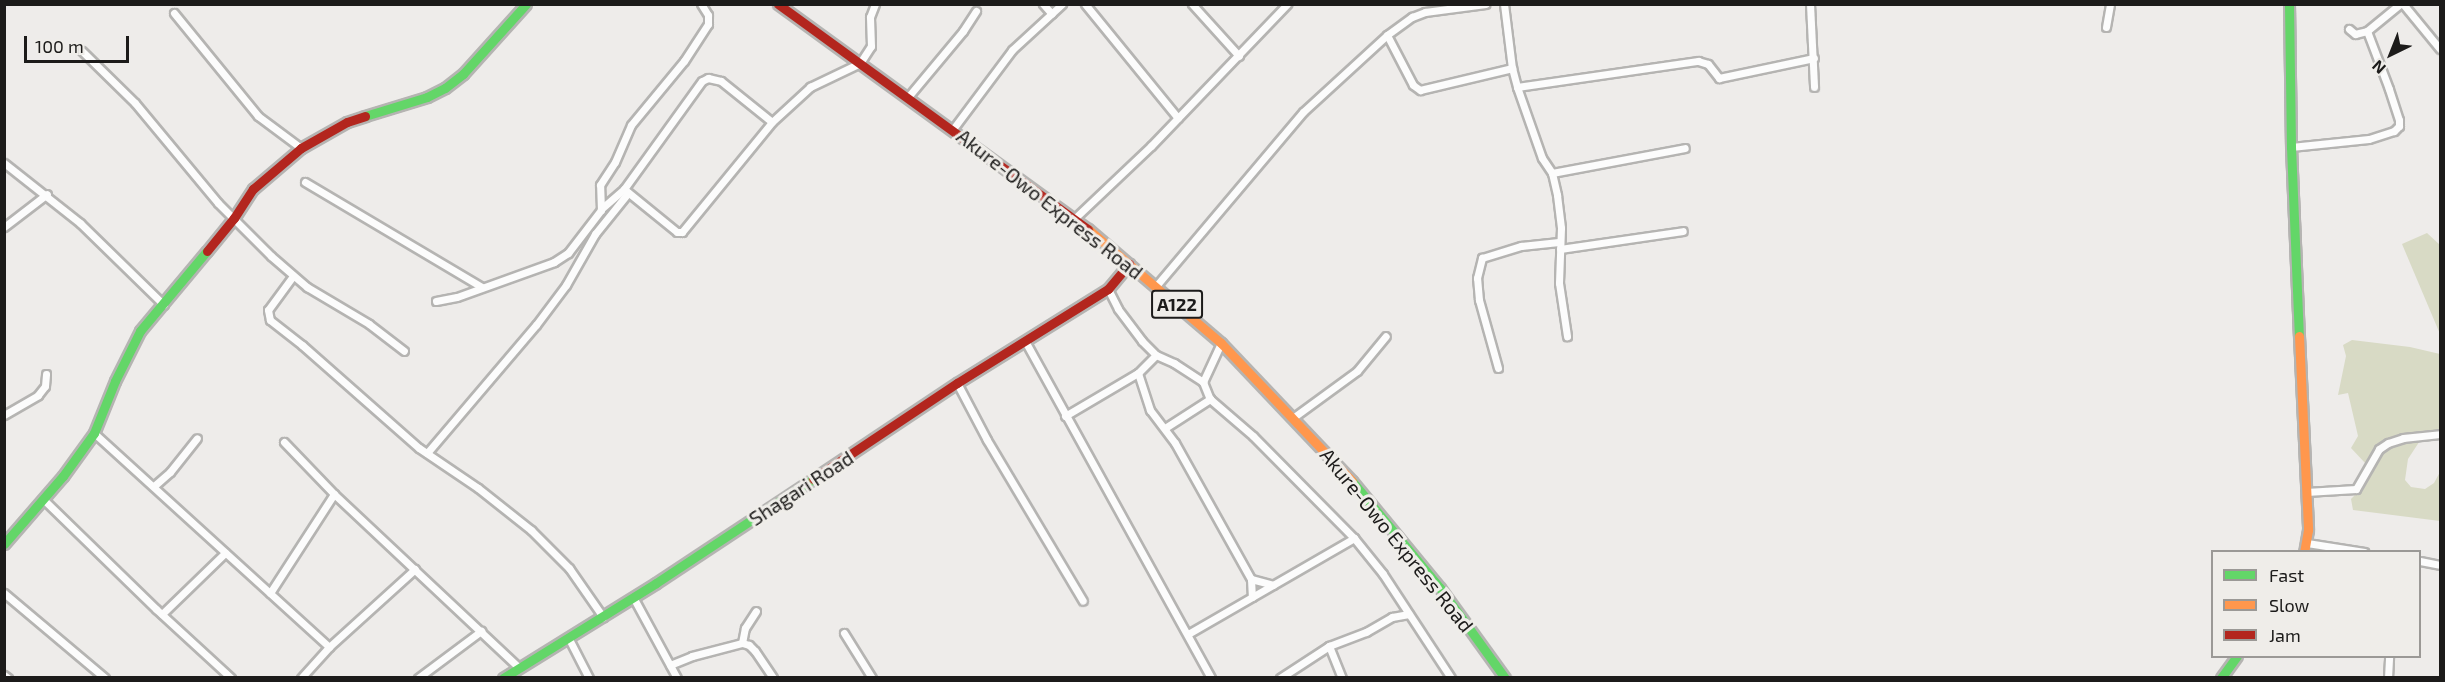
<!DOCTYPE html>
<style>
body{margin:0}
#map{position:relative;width:2445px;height:682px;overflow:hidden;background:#eeecea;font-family:"Exo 2",sans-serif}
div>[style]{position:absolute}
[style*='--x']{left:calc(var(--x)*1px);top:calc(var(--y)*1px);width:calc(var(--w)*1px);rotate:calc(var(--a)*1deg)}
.green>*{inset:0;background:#d8dac5}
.roads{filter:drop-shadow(2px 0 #b5b4b2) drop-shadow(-2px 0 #b5b4b2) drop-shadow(0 2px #b5b4b2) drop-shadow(0 -2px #b5b4b2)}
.street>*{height:7px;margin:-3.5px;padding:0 3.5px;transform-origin:3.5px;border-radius:3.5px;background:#fcfcfc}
.fast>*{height:9px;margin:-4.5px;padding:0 4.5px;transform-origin:4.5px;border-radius:4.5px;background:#63d668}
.slow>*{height:9px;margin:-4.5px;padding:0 4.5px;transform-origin:4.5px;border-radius:4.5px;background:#ff974d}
.jam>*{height:9px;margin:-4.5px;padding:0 4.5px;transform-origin:4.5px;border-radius:4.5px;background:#b3261e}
span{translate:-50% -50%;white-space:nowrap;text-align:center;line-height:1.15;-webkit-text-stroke:6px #efede9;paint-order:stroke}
.shield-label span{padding:2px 4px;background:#efede9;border:2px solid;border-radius:4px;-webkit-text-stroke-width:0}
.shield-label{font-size:18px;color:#1c1b1a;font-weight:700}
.street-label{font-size:20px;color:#1c1b1a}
.frame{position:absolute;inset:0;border:6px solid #1c1b1a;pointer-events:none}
.legend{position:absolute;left:2211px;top:550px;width:210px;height:108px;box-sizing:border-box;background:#efede9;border:2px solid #9b9996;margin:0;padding:8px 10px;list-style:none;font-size:18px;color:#1c1b1a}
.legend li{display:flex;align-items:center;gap:12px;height:30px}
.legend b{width:30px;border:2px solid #9b9996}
.north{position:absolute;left:2361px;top:24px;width:60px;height:60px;-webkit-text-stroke:4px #efede9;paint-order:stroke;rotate:223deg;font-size:16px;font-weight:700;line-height:24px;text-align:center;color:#1c1b1a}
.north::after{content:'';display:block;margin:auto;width:21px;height:27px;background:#1c1b1a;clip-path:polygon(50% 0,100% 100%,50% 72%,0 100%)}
.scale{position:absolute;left:24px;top:36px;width:105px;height:27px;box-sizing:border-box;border:3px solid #1c1b1a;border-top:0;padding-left:8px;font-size:18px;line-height:21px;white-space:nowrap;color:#1c1b1a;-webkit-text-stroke:4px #efede9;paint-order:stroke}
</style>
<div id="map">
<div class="green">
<i style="clip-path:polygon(2427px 233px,2440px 245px,2440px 334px,2402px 244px)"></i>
<i style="clip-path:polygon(2352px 340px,2410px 347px,2440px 354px,2440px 440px,2432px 439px,2427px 430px,2408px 459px,2405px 480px,2411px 487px,2425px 489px,2434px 483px,2440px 472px,2440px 521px,2353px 510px,2351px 499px,2359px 491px,2373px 465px,2366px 464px,2351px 448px,2358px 436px,2348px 393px,2338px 395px,2346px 356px,2343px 345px)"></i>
</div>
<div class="roads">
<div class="street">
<i style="--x:1043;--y:4;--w:13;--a:48"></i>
<i style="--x:1085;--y:4;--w:147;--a:50.8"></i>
<i style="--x:1192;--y:4;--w:70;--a:47.9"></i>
<i style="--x:1504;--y:4;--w:64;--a:82.9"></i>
<i style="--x:1512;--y:68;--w:20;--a:75"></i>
<i style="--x:1517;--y:87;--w:75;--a:70.6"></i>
<i style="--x:1542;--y:158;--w:18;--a:56"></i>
<i style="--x:1552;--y:173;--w:23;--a:77"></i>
<i style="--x:1557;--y:195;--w:33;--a:83"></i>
<i style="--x:1561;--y:228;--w:55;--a:92.1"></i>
<i style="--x:1559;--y:283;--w:54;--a:81.4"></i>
<i style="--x:1810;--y:4;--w:83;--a:87.2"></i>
<i style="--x:2403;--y:4;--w:58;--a:50.6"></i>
<i style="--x:174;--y:13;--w:133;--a:50.8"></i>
<i style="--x:258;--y:116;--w:54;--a:36.7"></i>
<i style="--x:2106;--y:27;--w:23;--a:-80"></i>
<i style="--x:2349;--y:29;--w:8;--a:40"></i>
<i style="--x:2355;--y:34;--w:12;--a:-14"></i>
<i style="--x:2367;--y:31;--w:43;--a:-39.3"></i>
<i style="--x:1387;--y:35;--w:56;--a:62.5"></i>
<i style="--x:1413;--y:85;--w:9;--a:36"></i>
<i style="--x:1420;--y:90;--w:95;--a:-13.4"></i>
<i style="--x:82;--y:51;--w:74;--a:44.5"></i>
<i style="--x:135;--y:103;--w:130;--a:50.3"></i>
<i style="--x:218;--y:203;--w:75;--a:45"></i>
<i style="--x:271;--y:256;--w:48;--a:40.7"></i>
<i style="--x:307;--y:287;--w:72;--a:30.8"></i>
<i style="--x:369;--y:324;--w:44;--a:37.6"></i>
<i style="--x:1517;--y:87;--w:183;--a:-8.2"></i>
<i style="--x:1698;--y:61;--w:10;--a:17"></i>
<i style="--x:1708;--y:64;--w:18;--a:52"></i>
<i style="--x:1719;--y:78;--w:97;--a:-11.9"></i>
<i style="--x:908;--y:97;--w:86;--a:-50.2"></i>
<i style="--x:963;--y:31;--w:24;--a:-57"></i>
<i style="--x:953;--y:129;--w:99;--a:-53.2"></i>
<i style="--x:1012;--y:50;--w:68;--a:-42.6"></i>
<i style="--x:2291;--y:147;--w:78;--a:-5.9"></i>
<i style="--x:2369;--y:139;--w:26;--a:-18"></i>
<i style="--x:2394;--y:131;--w:7;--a:-45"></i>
<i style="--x:2399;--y:126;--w:6;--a:-90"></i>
<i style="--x:2399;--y:120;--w:33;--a:-108"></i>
<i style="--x:2389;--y:89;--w:62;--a:-110.8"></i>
<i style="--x:4;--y:163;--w:97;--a:38.3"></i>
<i style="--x:80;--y:223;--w:117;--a:44.3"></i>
<i style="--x:1552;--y:173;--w:135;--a:-10.6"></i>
<i style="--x:305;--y:182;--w:206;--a:30.7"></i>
<i style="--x:624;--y:189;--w:68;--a:39.1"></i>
<i style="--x:677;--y:232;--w:5;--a:0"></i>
<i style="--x:682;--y:232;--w:142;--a:-50.7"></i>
<i style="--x:772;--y:122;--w:52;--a:-42.6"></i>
<i style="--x:810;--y:87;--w:55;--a:-25.6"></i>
<i style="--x:860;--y:63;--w:20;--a:-57"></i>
<i style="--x:871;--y:46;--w:29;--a:-92"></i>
<i style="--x:870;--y:17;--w:14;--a:-69"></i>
<i style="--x:601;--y:209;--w:30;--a:-41"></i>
<i style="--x:624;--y:189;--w:133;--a:-54.2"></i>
<i style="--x:702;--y:81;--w:7;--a:-27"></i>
<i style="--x:708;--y:78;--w:13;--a:13"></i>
<i style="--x:721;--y:81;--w:65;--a:38.8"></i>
<i style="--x:1075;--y:218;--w:105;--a:-43.5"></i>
<i style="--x:1151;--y:146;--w:197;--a:-46.2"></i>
<i style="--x:4;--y:227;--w:54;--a:-37.5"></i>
<i style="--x:1560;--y:249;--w:124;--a:-8.3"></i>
<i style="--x:293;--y:276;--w:42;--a:126.3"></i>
<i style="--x:268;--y:310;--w:10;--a:79"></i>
<i style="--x:270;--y:320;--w:41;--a:38"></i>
<i style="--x:302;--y:345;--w:156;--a:41.4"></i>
<i style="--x:419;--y:448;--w:71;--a:34.1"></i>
<i style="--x:478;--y:488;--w:68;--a:38.4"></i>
<i style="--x:531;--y:530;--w:54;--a:45"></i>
<i style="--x:569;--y:568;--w:60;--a:55.2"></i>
<i style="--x:1156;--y:286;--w:228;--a:-49.8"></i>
<i style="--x:1303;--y:112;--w:114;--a:-42.5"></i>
<i style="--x:1387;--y:35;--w:31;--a:-36"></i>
<i style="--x:1412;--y:17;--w:14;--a:-21"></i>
<i style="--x:1425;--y:12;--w:61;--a:-7.6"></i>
<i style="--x:1108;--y:289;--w:22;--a:63"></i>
<i style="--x:1118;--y:309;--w:40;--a:53"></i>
<i style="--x:1142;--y:341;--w:20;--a:45"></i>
<i style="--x:1156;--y:355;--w:20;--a:24"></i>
<i style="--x:1174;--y:363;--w:35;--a:33"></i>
<i style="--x:436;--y:301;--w:21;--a:-11"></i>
<i style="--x:457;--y:297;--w:103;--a:-19.8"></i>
<i style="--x:554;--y:262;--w:17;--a:-33"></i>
<i style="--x:568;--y:253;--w:54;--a:-52.5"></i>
<i style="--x:601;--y:210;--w:25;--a:-92"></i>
<i style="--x:600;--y:185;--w:27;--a:-57"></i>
<i style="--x:615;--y:162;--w:40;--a:-66.6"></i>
<i style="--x:631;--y:125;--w:83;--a:-50.4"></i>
<i style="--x:684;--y:61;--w:44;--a:-57"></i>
<i style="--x:708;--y:24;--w:9;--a:-90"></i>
<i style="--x:708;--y:15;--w:13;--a:-122"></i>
<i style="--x:1025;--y:341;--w:385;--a:61.1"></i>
<i style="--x:1221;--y:343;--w:43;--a:114.8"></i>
<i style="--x:1203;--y:382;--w:18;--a:68"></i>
<i style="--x:1210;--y:399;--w:57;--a:40.7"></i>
<i style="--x:1253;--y:436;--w:144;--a:45.3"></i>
<i style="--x:1354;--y:538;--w:46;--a:51.1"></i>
<i style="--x:1383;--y:574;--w:124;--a:56.8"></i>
<i style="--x:1498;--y:368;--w:71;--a:-105.6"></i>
<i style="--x:1479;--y:300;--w:22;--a:-95"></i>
<i style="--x:1477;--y:278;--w:21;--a:-76"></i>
<i style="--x:1482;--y:258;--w:41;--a:-17.1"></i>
<i style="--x:1521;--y:246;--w:38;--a:-6"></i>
<i style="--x:1138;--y:373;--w:25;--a:-45"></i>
<i style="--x:957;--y:383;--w:64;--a:62.2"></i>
<i style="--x:987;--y:440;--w:187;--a:59.2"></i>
<i style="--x:4;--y:415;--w:39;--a:-30"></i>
<i style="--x:38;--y:395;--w:11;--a:-52"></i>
<i style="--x:45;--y:386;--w:12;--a:-85"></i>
<i style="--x:1065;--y:416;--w:85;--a:-30.5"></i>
<i style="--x:1138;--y:373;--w:39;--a:72"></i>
<i style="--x:1150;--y:410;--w:41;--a:52.9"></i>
<i style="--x:1175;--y:443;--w:156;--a:60.8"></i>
<i style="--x:1251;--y:579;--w:18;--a:87"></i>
<i style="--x:1294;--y:417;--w:78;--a:-36.1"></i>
<i style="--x:1357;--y:371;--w:45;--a:-50.4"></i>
<i style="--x:1165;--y:428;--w:54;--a:-32.8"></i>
<i style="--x:94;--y:433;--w:318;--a:42.3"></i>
<i style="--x:284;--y:442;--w:72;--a:46.1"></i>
<i style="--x:334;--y:494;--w:254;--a:43.2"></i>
<i style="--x:427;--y:453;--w:168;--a:-49.6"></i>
<i style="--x:536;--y:325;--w:50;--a:-53.1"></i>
<i style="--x:566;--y:285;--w:59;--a:-60.4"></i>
<i style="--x:595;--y:234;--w:53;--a:-51.2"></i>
<i style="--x:154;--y:486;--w:21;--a:-41"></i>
<i style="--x:170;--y:472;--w:43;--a:-51.5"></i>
<i style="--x:2306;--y:492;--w:50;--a:-3.4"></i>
<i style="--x:2356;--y:489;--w:46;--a:-60.1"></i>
<i style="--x:2379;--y:449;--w:11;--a:-34"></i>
<i style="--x:2388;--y:443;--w:16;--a:-18"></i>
<i style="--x:2403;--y:438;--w:37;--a:-6"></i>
<i style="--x:43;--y:499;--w:158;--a:44.2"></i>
<i style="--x:156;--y:609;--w:102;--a:42.6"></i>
<i style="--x:2307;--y:543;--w:58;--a:9"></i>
<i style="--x:2420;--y:561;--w:20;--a:11"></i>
<i style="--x:1251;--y:579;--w:23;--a:15"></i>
<i style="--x:4;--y:593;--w:132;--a:40.1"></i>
<i style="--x:270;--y:593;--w:118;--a:-57.1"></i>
<i style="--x:633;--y:597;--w:92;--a:61.5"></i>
<i style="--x:162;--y:614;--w:88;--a:-44.1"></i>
<i style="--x:844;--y:633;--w:53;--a:58.1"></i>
<i style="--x:1188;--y:634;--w:192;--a:-30"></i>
<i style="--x:569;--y:639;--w:44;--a:62.9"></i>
<i style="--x:742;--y:643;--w:15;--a:-79"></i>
<i style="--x:745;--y:628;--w:20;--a:-57"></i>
<i style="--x:1329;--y:646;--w:35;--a:68"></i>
<i style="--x:670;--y:665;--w:24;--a:-22"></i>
<i style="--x:692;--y:656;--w:52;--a:-14.6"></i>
<i style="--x:742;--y:643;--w:7;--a:16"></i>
<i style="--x:749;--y:645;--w:8;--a:45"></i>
<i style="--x:755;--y:651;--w:32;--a:56"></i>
<i style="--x:4;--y:675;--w:5;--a:37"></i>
<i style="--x:301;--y:678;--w:42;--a:-47.9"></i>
<i style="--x:329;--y:647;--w:116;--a:-42.2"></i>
<i style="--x:418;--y:678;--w:79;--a:-36.7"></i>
<i style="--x:1280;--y:678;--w:59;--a:-33.1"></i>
<i style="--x:1329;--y:646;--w:40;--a:-21"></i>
<i style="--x:1366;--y:632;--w:30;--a:-30"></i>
<i style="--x:1392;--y:617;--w:17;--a:-10"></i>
<i style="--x:2388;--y:678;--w:22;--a:-87"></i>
</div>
<div class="fast">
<i style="--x:2289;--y:4;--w:143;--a:89.2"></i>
<i style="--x:2291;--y:147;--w:189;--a:87.6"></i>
<i style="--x:365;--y:116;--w:65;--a:-17"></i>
<i style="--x:427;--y:97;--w:20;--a:-27"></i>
<i style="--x:445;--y:88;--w:23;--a:-38"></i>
<i style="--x:463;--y:74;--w:94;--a:-48"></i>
<i style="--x:1352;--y:481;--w:139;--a:50.6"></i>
<i style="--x:1440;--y:588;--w:111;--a:54.2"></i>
<i style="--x:4;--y:544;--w:90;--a:-49.1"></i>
<i style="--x:63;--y:476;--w:53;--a:-54.2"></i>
<i style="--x:94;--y:433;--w:56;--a:-68"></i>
<i style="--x:115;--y:381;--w:56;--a:-63.4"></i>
<i style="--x:140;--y:331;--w:104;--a:-50.1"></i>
<i style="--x:503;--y:678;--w:180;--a:-31.8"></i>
<i style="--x:656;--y:583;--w:188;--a:-33.5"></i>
<i style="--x:2221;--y:678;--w:27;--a:-54"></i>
</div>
<div class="slow">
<i style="--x:1088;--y:229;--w:175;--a:40.6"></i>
<i style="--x:1221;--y:343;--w:190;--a:46.5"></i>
<i style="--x:2299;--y:336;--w:194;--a:87.3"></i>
<i style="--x:2308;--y:530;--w:22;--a:100"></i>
</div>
<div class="jam">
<i style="--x:778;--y:4;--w:383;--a:36"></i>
<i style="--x:207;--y:251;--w:43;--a:-50.7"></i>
<i style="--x:234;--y:218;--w:35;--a:-57"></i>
<i style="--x:253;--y:189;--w:63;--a:-40.5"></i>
<i style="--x:301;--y:148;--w:53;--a:-29.5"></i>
<i style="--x:347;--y:122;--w:19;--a:-18"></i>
<i style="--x:813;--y:479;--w:173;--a:-33.7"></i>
<i style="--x:957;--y:383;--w:178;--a:-31.9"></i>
<i style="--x:1108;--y:289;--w:33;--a:-50"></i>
</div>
</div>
<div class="shield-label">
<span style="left:1177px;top:304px">A122</span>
</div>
<div class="street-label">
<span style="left:1050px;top:204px;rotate:38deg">Akure-Owo Express Road</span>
<span style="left:801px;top:488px;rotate:-33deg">Shagari Road</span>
<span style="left:1397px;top:540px;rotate:51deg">Akure-Owo Express Road</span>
</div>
<div class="frame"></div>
<ul class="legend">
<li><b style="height:8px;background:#63d668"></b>Fast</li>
<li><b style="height:8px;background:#ff974d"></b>Slow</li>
<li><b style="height:8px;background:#b3261e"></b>Jam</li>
</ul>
<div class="north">N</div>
<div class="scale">100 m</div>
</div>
